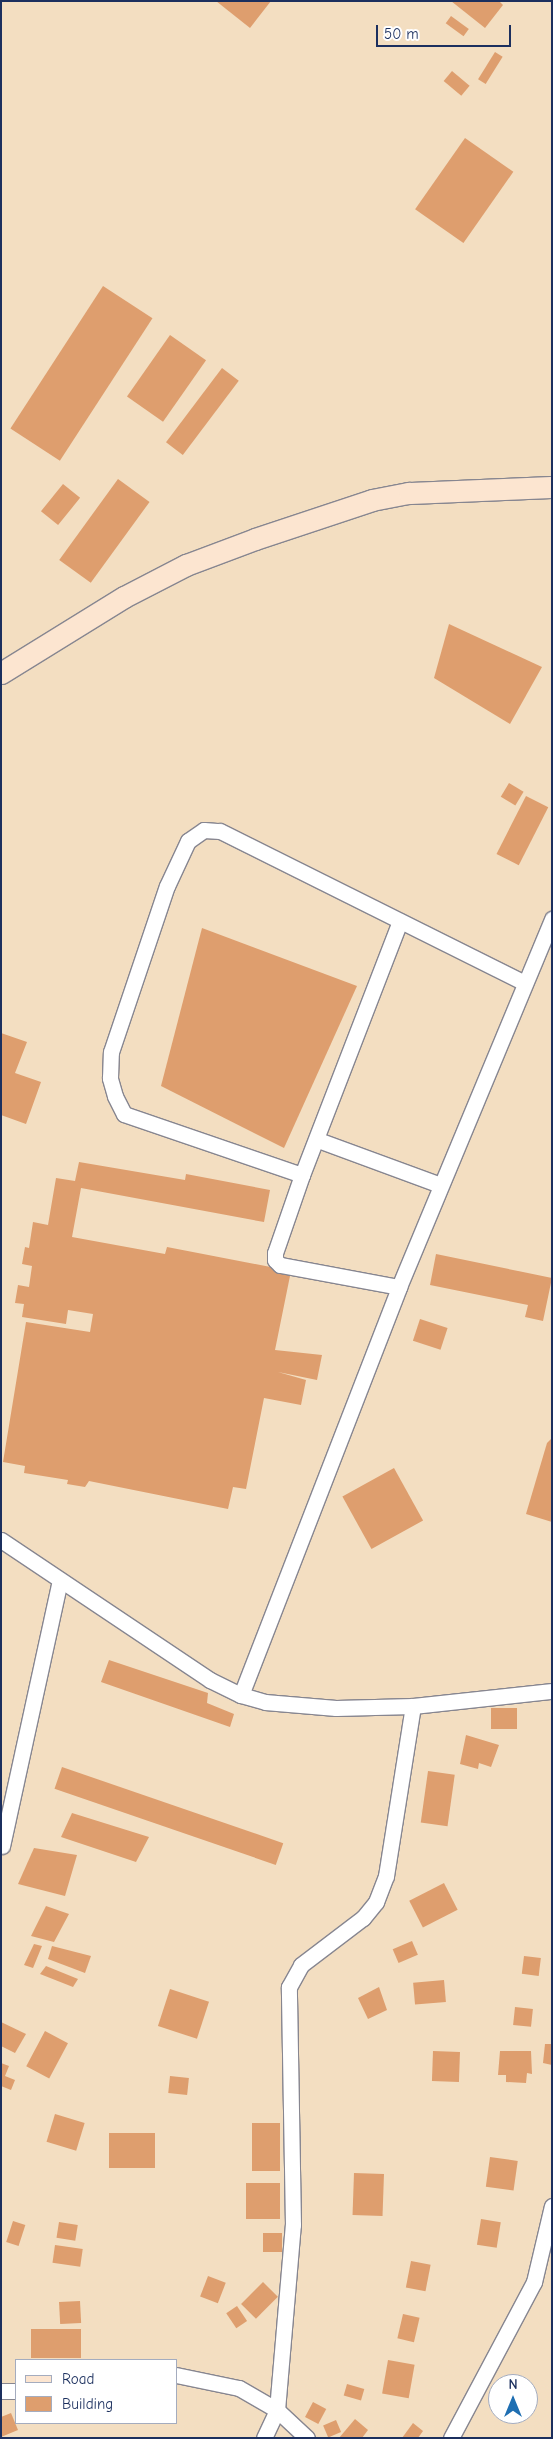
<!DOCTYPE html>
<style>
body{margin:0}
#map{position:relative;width:553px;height:2439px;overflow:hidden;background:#f3dec1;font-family:"Comic Neue",sans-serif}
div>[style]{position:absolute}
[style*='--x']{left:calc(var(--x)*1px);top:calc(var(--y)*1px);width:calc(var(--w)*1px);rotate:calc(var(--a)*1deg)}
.building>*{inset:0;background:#de9e6e;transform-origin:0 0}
.roads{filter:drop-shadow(1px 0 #878690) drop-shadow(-1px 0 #878690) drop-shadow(0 1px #878690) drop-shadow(0 -1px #878690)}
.street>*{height:15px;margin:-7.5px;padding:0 7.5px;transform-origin:7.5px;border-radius:7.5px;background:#fff}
.secondary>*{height:21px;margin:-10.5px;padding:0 10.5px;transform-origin:10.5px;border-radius:10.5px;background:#fce5d0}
span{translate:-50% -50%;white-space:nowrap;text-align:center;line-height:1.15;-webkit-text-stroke:4px #fff;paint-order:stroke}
.frame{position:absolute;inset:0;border:2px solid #1b2f5e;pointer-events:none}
.legend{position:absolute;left:15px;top:2359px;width:162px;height:65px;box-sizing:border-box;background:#fff;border:1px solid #a4acbf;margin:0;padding:6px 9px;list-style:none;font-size:15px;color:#1b2f5e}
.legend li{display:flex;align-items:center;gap:10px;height:25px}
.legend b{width:25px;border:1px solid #a4acbf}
.north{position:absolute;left:488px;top:2374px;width:50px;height:50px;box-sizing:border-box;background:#fff;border:1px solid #a4acbf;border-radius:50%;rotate:0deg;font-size:14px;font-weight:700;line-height:20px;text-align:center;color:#1b2f5e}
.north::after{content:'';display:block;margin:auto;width:18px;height:22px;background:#1f6fb2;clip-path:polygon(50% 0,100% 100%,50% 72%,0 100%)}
.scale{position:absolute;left:376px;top:25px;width:135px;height:22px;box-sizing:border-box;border:2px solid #1b2f5e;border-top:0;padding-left:6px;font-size:15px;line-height:18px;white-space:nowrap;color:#1b2f5e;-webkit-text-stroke:4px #fff;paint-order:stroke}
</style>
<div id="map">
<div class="building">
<i style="clip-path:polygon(216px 1px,271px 1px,250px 28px)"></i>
<i style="clip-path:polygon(451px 1px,499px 1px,503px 5px,485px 28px)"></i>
<i style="left:451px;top:16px;width:22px;height:9px;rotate:36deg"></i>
<i style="left:495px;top:52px;width:9px;height:32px;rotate:32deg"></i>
<i style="left:452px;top:71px;width:23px;height:13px;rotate:40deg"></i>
<i style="left:465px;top:138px;width:59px;height:87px;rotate:35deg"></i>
<i style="left:103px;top:286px;width:59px;height:170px;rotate:33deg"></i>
<i style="left:170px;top:335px;width:44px;height:75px;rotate:35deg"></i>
<i style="left:222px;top:368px;width:21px;height:93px;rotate:37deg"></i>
<i style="left:118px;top:479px;width:39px;height:100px;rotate:36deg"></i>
<i style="left:63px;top:484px;width:22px;height:35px;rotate:39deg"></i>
<i style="clip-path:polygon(449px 624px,542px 667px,510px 724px,434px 678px)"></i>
<i style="left:509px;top:783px;width:17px;height:16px;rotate:31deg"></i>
<i style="left:526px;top:796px;width:25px;height:65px;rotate:27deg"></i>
<i style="clip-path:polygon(202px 928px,357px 986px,284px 1148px,161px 1086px)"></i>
<i style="clip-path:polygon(1px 1033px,27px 1042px,15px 1073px,41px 1082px,26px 1124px,1px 1115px)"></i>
<i style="clip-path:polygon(79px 1162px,185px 1180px,186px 1174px,270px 1190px,264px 1222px,81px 1188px,72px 1237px,165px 1254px,167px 1247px,291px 1271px,275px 1350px,322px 1355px,317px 1380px,278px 1372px,306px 1380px,301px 1405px,264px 1398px,246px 1489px,233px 1487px,228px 1509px,89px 1481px,85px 1487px,67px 1484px,68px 1480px,24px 1473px,25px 1466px,3px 1462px,26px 1322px,90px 1332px,93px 1314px,68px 1310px,66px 1324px,22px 1317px,24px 1304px,15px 1303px,18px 1285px,29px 1287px,32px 1266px,22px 1264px,25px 1247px,29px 1248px,33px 1222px,48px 1225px,56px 1178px,75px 1181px)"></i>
<i style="clip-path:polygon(436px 1254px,552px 1278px,543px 1321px,525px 1317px,528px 1305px,430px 1285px)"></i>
<i style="left:420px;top:1319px;width:29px;height:23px;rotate:18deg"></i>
<i style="clip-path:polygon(552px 1438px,552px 1522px,526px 1514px,547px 1443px)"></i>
<i style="left:394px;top:1468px;width:60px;height:59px;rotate:61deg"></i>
<i style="clip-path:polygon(109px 1660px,208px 1693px,207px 1703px,234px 1714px,230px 1727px,101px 1682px)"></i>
<i style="left:491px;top:1708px;width:26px;height:21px"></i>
<i style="clip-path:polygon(466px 1735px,499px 1745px,491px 1767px,479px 1763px,478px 1769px,460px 1764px)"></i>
<i style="left:62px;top:1767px;width:234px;height:23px;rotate:19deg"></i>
<i style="left:428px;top:1771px;width:27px;height:52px;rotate:8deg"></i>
<i style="clip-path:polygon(72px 1813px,149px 1837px,136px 1862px,61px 1837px)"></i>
<i style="clip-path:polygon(34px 1848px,77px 1855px,65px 1896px,18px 1884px)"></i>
<i style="left:444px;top:1883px;width:30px;height:39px;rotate:63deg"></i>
<i style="clip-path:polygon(46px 1906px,69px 1914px,54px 1942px,31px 1936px)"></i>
<i style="left:412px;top:1941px;width:15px;height:21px;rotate:67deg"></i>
<i style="clip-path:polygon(34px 1944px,42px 1946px,33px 1968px,24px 1965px)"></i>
<i style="clip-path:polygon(52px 1946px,91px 1956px,85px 1973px,48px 1959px)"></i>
<i style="left:524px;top:1956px;width:17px;height:18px;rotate:7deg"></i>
<i style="clip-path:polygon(46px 1966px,78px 1979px,73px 1987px,40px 1974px)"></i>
<i style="left:444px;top:1980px;width:22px;height:31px;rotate:85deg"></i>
<i style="clip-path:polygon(379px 1987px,387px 2010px,368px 2019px,358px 1998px)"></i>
<i style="left:170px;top:1989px;width:41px;height:39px;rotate:18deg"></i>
<i style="left:515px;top:2007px;width:18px;height:18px;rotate:6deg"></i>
<i style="clip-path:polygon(1px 2022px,26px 2034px,15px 2053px,1px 2046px)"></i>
<i style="left:45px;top:2031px;width:26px;height:40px;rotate:28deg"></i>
<i style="clip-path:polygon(545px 2044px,552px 2044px,552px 2065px,543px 2063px)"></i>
<i style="left:433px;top:2051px;width:27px;height:30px;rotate:2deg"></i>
<i style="clip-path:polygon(500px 2051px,531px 2051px,532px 2074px,527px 2073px,526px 2083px,506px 2082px,506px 2075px,498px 2075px)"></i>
<i style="clip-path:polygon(1px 2063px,9px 2066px,5px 2076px,15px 2080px,11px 2090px,1px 2086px)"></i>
<i style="left:170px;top:2076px;width:19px;height:17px;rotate:6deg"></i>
<i style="left:55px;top:2114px;width:31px;height:29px;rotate:17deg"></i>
<i style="left:252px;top:2123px;width:28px;height:48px"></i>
<i style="left:109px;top:2133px;width:46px;height:35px"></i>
<i style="left:490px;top:2157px;width:28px;height:30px;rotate:8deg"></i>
<i style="left:354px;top:2173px;width:30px;height:42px;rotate:2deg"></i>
<i style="left:246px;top:2183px;width:34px;height:36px"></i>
<i style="left:481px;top:2219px;width:20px;height:26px;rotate:9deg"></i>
<i style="left:13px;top:2221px;width:13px;height:22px;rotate:18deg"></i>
<i style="left:59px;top:2222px;width:19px;height:16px;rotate:9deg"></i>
<i style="left:263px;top:2233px;width:19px;height:19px"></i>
<i style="left:55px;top:2245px;width:28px;height:18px;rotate:8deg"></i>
<i style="left:411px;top:2261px;width:20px;height:27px;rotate:11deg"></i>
<i style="left:208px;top:2276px;width:19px;height:22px;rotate:21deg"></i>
<i style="left:263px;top:2282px;width:21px;height:31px;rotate:45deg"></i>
<i style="left:80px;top:2301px;width:22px;height:21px;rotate:87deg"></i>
<i style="left:237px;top:2306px;width:18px;height:13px;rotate:56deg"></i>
<i style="left:403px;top:2314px;width:17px;height:25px;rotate:13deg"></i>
<i style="left:81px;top:2329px;width:29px;height:50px;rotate:90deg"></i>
<i style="left:388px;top:2360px;width:27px;height:34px;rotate:10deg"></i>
<i style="left:347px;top:2384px;width:18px;height:12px;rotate:16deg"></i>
<i style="left:313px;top:2402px;width:15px;height:17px;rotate:28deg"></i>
<i style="clip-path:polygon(11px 2413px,18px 2430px,1px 2437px,1px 2417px)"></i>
<i style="clip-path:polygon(355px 2419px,368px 2430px,362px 2438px,339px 2438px)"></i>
<i style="left:336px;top:2420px;width:13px;height:14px;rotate:67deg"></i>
<i style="clip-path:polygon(413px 2423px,423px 2431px,418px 2438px,402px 2438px)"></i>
</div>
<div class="roads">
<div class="street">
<i style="--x:318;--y:1140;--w:130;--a:20.2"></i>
<i style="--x:302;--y:1175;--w:188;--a:-161.1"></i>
<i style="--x:124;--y:1114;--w:20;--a:-117"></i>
<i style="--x:115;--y:1096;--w:19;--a:-106"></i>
<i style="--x:110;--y:1078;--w:26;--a:-88"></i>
<i style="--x:111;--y:1052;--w:175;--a:-71.4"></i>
<i style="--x:167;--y:886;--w:50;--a:-65"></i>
<i style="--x:188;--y:841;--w:19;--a:-35"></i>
<i style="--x:204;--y:830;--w:16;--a:4"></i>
<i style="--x:220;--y:831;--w:339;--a:26.5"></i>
<i style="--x:399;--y:1287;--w:121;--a:-169.5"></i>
<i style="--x:280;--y:1265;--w:7;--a:-135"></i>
<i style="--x:275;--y:1260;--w:7;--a:-90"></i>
<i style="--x:275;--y:1253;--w:83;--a:-70.9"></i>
<i style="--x:302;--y:1175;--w:272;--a:-68.9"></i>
<i style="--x:1;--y:1540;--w:252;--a:33.8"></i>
<i style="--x:210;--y:1680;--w:34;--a:26"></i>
<i style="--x:241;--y:1695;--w:25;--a:16"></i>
<i style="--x:265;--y:1702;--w:71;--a:4.8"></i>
<i style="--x:336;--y:1708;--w:77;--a:-1.5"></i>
<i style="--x:413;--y:1706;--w:140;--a:-6.2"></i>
<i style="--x:241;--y:1695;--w:438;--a:-68.8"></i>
<i style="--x:399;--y:1287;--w:399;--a:-67.4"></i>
<i style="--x:2;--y:1846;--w:272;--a:-77.7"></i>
<i style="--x:176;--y:2375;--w:64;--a:11.7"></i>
<i style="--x:239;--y:2388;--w:44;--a:30.1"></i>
<i style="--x:277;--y:2410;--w:41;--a:43"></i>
<i style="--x:1;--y:2391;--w:15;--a:0"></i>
<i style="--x:264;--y:2438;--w:31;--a:-65"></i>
<i style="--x:277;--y:2410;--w:186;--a:-85.1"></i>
<i style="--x:293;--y:2225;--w:238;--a:-91"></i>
<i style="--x:289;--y:1987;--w:25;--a:-61"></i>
<i style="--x:301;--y:1965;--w:78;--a:-37.2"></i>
<i style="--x:363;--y:1918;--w:21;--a:-51"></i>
<i style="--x:376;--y:1902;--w:28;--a:-69"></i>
<i style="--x:386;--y:1876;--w:172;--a:-81"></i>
<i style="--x:451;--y:2438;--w:177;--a:-62"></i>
<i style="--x:534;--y:2282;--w:78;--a:-76.7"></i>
</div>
<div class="secondary">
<i style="--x:1;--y:673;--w:145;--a:-31.7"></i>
<i style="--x:124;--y:597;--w:70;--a:-27.3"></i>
<i style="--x:186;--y:565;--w:74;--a:-20.6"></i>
<i style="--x:255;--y:539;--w:123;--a:-18.4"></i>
<i style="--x:372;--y:500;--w:38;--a:-11"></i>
<i style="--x:409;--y:493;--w:143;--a:-2.4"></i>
</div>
</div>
<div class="frame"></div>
<ul class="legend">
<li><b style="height:6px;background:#fce5d0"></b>Road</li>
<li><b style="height:14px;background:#de9e6e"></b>Building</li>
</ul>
<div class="north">N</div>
<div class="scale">50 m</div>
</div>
